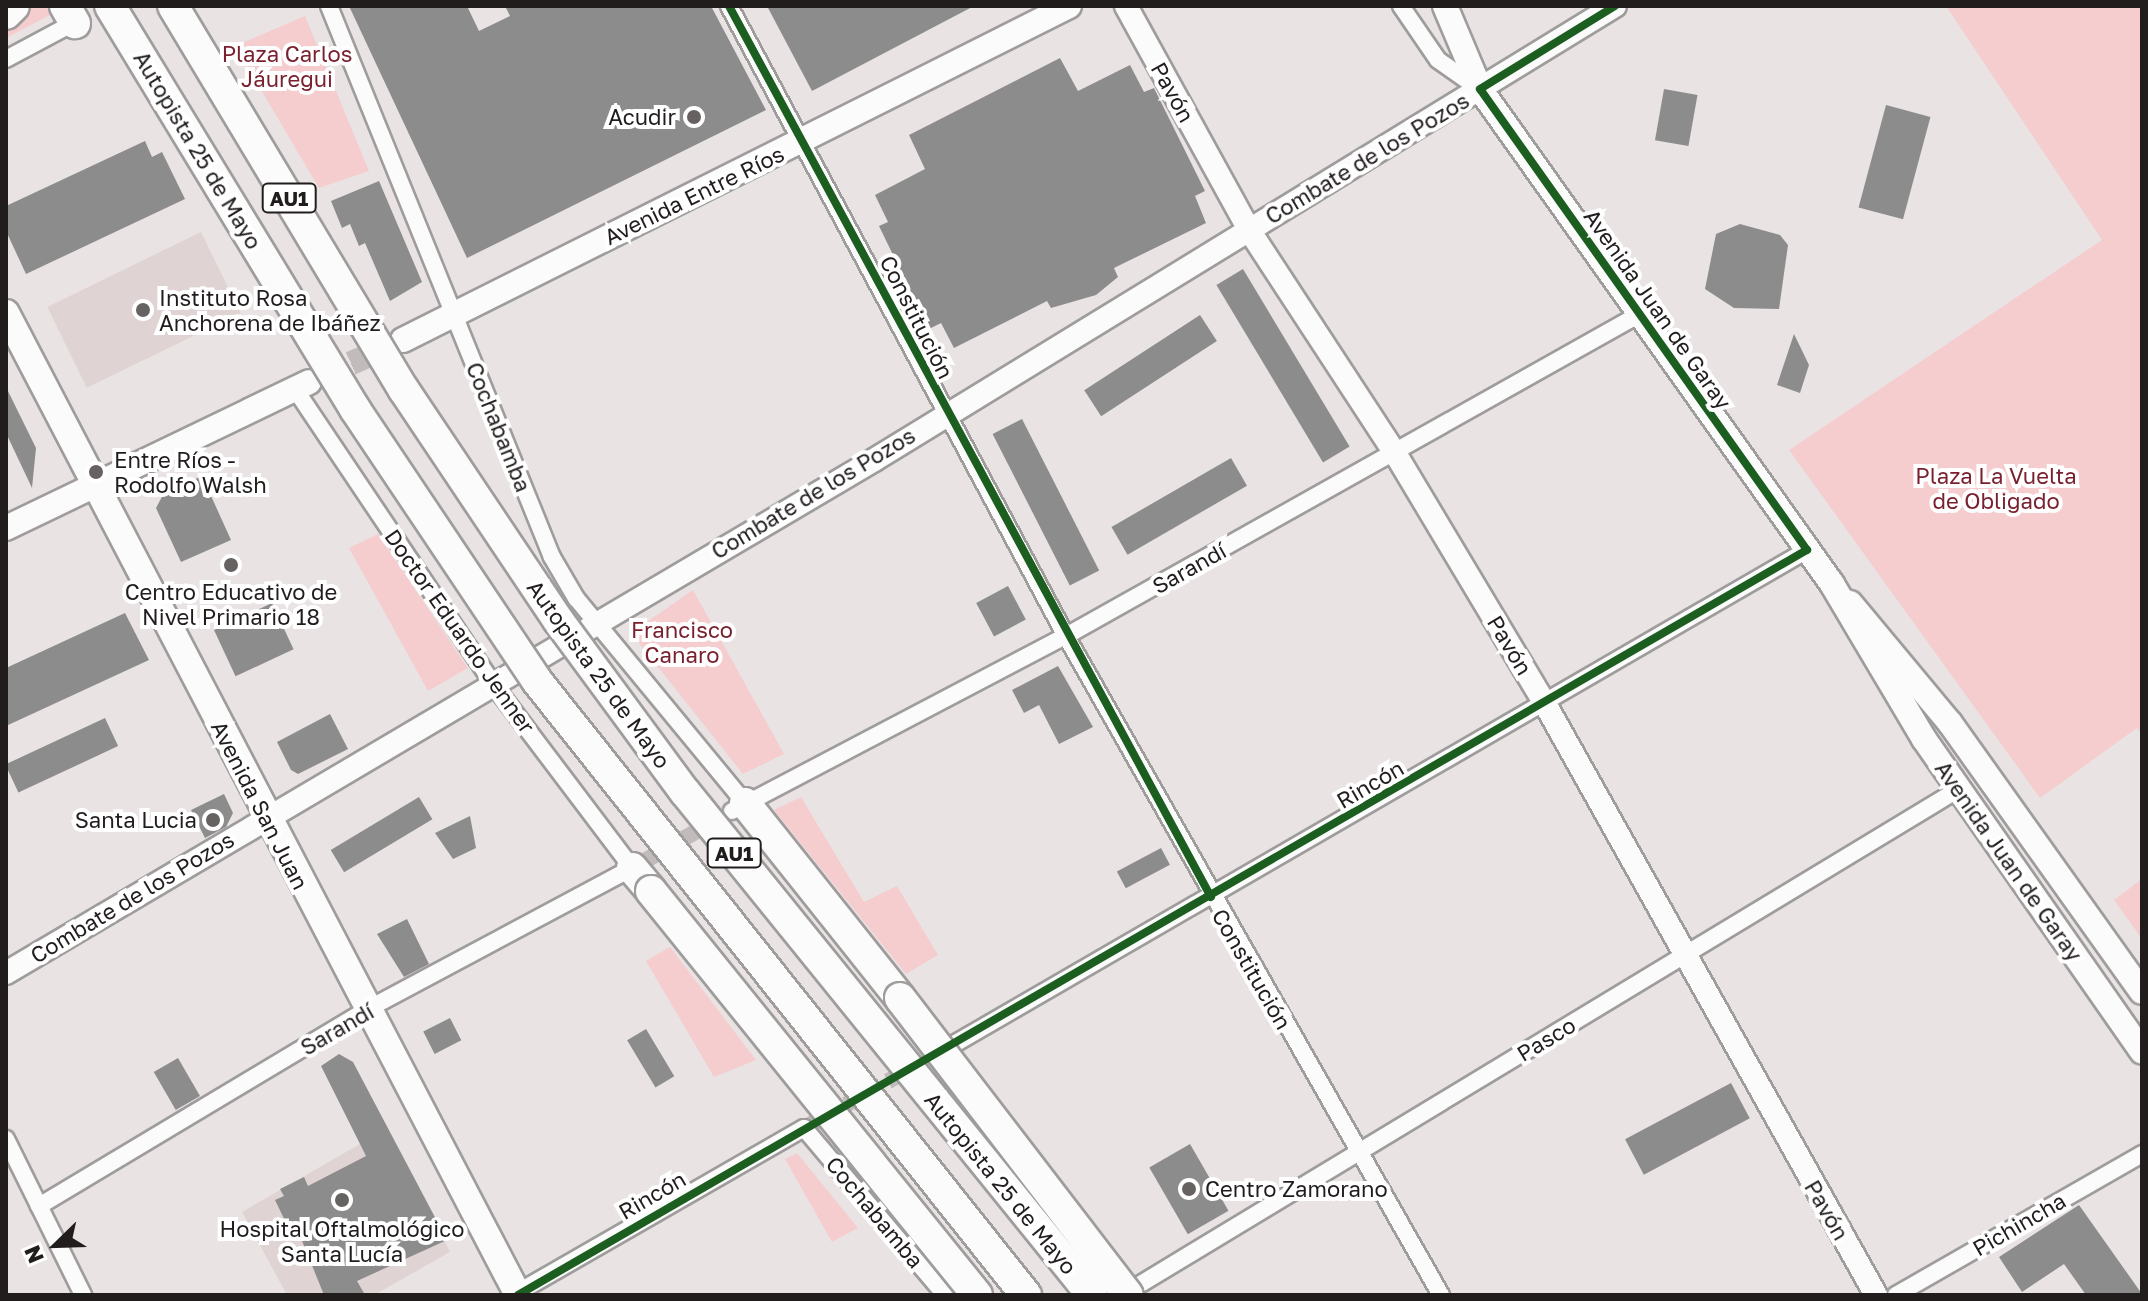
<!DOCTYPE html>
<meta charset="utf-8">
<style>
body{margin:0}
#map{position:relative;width:2148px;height:1301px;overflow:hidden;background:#e9e3e3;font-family:"Golos Text",sans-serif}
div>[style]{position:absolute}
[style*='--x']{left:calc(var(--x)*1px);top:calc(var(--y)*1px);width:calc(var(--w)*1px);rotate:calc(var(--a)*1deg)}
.built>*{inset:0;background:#e0d3d3;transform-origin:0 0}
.green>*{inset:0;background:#f5cdcf}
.building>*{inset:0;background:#8d8c8d;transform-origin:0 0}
.minor-tunnel>*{height:16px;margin-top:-8px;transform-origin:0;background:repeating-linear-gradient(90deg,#c1bbbb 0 16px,transparent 0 24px)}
.secondary-tunnel>*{height:24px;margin-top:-12px;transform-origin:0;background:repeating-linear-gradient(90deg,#c1bbbb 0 24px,transparent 0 36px)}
.roads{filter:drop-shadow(2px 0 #9f9c9c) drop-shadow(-2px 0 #9f9c9c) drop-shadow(0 2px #9f9c9c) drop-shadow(0 -2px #9f9c9c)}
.minor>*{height:16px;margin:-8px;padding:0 8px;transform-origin:8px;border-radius:8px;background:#fcfbfb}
.tertiary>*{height:22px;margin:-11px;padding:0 11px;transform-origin:11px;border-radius:11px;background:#fcfbfb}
.secondary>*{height:24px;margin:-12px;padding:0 12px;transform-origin:12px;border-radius:12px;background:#fcfbfb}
.primary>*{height:26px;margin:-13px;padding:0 13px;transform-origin:13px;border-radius:13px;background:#fcfbfb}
.motorway>*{height:30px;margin:-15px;padding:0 15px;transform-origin:15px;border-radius:15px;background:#fcfbfb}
.bridges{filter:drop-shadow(2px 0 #9f9c9c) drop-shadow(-2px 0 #9f9c9c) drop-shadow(0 2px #9f9c9c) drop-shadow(0 -2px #9f9c9c)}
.motorway-bridge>*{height:30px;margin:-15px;padding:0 15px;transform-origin:15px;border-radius:15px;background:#fcfbfb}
.cycleway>*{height:8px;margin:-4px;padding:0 4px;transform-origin:4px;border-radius:4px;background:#1b5e20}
.dots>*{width:22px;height:22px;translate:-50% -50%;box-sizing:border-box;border:4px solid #fff;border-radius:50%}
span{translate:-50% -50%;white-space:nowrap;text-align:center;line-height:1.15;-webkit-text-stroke:8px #fff;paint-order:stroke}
.shield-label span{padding:2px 6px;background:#fff;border:2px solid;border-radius:6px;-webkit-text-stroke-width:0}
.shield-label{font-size:20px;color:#211d1d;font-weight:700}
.park-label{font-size:22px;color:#79212f}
.street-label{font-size:22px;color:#211d1d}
.poi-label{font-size:22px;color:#211d1d}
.right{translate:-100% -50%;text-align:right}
.left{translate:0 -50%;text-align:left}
.frame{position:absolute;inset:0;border:8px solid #211d1d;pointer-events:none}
.north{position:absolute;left:16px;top:1205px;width:80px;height:80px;-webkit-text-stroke:6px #fff;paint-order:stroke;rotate:247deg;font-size:22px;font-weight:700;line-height:32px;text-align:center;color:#211d1d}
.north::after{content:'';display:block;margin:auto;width:28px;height:36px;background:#211d1d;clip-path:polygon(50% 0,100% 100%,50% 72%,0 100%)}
</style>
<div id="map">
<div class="built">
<i style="left:201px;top:232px;width:90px;height:171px;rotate:64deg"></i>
<i style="clip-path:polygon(386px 1129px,450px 1252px,374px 1295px,287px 1295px,242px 1212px)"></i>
</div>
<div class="green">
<i style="clip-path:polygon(34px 6px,48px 6px,52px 14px,6px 38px,6px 28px)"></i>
<i style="clip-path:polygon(1946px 6px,2142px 6px,2142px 734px,2137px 728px,2040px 798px,1789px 450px,2102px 240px)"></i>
<i style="clip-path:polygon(305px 16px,369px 171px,319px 188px,235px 46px)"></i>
<i style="clip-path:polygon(378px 534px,468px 668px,428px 691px,349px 548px)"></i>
<i style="clip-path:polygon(693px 590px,784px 754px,743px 774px,631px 633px)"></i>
<i style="clip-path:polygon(801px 797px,864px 902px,897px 886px,938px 955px,906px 974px,774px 810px)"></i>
<i style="clip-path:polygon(2142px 879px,2142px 939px,2114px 900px)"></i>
<i style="clip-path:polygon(670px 947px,756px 1060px,714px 1077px,646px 961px)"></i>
<i style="clip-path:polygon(797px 1153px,858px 1228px,832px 1242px,785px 1159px)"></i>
</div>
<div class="building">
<i style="clip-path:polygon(349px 6px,467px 6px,479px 31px,510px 16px,505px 6px,711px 6px,766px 110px,467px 258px)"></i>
<i style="clip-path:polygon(767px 6px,974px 6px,812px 91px)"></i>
<i style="clip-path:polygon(1060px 58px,1078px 91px,1130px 65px,1144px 92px,1154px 88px,1205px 191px,1195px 196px,1206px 223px,1114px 268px,1118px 277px,1096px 295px,1051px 308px,1047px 301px,954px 348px,941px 323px,929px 329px,879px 226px,888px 222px,875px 195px,925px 169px,909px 135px)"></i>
<i style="left:1664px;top:89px;width:34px;height:52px;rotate:10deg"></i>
<i style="left:1886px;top:105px;width:46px;height:106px;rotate:15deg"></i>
<i style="clip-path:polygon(145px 141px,152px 157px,162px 152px,185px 199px,26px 274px,6px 231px,6px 206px)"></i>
<i style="clip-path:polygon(379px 181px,422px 282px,390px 301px,365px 243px,359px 246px,350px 224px,342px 228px,331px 201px)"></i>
<i style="clip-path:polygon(1740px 224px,1780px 235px,1788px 245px,1779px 309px,1734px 308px,1705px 289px,1716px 234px)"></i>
<i style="left:1243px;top:269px;width:207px;height:31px;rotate:59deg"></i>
<i style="left:1200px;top:315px;width:31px;height:138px;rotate:57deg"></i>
<i style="clip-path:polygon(1794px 334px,1809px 365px,1800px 393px,1777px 385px)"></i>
<i style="clip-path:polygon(6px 387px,36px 448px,32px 488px,6px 433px)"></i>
<i style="left:1022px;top:419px;width:170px;height:33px;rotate:63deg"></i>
<i style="left:1231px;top:458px;width:32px;height:138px;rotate:60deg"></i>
<i style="clip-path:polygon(202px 476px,231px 540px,181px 562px,156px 508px,164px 493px)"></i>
<i style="left:1008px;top:586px;width:38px;height:36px;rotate:62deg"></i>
<i style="left:272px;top:603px;width:51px;height:64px;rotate:65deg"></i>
<i style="clip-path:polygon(125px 613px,149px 660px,6px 726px,6px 668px)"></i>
<i style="clip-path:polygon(1058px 666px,1093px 727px,1059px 744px,1039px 705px,1024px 713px,1012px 690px)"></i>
<i style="clip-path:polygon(330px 714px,348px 749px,298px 774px,291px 770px,277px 742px)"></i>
<i style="left:105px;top:718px;width:31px;height:110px;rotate:65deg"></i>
<i style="clip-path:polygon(224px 794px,233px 813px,226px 827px,205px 838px,191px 810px)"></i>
<i style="left:419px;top:797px;width:26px;height:103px;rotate:59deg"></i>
<i style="clip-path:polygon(470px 816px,476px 848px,453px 859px,435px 833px)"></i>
<i style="left:1161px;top:848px;width:19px;height:50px;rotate:62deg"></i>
<i style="clip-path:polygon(407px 919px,429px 964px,404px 977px,377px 934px)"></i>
<i style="left:450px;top:1018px;width:25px;height:30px;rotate:63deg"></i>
<i style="left:646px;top:1029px;width:55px;height:22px;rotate:59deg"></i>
<i style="clip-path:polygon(339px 1054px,353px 1062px,447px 1240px,357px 1281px,365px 1295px,324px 1295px,296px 1226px,289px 1229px,275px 1200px,284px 1196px,280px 1189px,304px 1177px,308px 1186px,366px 1156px,321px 1066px)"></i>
<i style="left:178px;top:1058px;width:44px;height:28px;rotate:60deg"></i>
<i style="left:1731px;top:1083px;width:40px;height:120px;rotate:62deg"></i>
<i style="left:1190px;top:1144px;width:77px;height:47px;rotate:60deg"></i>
<i style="clip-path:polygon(2079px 1205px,2142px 1294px,2142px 1295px,2086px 1295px,2064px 1264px,2022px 1292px,1999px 1257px)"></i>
</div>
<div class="minor-tunnel">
<i style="--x:641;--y:863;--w:83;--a:-29.7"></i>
<i style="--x:804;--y:1128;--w:162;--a:-29.1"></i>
</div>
<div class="secondary-tunnel">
<i style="--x:318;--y:378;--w:83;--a:-24.1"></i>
</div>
<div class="roads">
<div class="minor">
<i style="--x:329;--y:6;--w:594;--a:67.97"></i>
<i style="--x:552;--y:557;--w:48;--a:59.7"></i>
<i style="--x:576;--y:598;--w:266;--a:50.5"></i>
<i style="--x:729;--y:6;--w:714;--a:61.86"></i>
<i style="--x:1066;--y:636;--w:758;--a:60.36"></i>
<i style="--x:1401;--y:6;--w:65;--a:55.6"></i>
<i style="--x:1438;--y:60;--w:49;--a:35"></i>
<i style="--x:6;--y:59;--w:83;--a:-28.1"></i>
<i style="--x:295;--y:389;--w:355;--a:56.1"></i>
<i style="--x:493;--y:684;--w:231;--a:52.9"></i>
<i style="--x:732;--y:811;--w:377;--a:-27.7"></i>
<i style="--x:1066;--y:636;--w:658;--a:-29.29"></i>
<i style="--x:949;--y:1047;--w:992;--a:-30.08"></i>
<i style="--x:6;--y:1139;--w:174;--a:63.7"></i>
<i style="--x:39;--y:1206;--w:381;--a:-30.9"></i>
<i style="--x:366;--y:1010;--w:306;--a:-28.1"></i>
<i style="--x:1134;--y:1288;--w:964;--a:-31.17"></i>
<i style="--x:517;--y:1293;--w:331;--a:-29.9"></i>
<i style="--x:804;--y:1128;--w:219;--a:49.8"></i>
<i style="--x:1896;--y:1295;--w:284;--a:-29.8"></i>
</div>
<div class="tertiary">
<i style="--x:1126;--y:6;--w:256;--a:61.2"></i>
<i style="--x:1249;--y:230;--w:267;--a:56.8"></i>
<i style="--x:1395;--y:453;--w:290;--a:59.1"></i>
<i style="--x:1544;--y:702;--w:680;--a:60.76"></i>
<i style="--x:6;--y:973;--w:1008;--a:-30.58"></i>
<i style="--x:874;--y:460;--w:869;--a:-31.5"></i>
</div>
<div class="secondary">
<i style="--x:1445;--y:6;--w:90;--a:67.1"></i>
<i style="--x:1480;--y:89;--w:607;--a:54.58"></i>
<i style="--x:1832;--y:584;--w:180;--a:59.3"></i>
<i style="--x:1924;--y:739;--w:381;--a:55.1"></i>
<i style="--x:403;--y:340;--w:745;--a:-26.63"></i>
<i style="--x:6;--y:528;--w:336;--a:-25.7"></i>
<i style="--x:1850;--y:603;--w:156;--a:50.2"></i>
<i style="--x:1950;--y:723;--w:330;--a:54.5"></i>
</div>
<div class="primary">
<i style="--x:6;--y:313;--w:1107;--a:62.46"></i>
</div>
<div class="motorway">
<i style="--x:65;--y:6;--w:20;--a:60"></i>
<i style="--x:6;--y:14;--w:11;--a:-45"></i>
<i style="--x:745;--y:803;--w:249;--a:51.5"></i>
<i style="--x:632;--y:868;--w:30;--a:50"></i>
</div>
</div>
<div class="bridges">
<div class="motorway-bridge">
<i style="--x:110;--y:6;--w:472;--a:58.7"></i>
<i style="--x:355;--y:409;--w:327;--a:56.2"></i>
<i style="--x:537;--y:681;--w:785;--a:51.47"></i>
<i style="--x:173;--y:6;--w:448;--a:59"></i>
<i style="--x:404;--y:390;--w:277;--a:56.2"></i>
<i style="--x:558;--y:620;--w:214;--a:53.6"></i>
<i style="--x:685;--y:792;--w:647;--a:51.02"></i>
<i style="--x:651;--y:891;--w:519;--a:51.1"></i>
<i style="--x:900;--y:998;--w:374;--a:52.5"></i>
</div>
</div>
<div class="cycleway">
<i style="--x:729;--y:6;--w:1013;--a:61.59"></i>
<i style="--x:518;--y:1295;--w:1489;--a:-30.03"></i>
<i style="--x:1807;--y:550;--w:565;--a:-125.35"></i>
<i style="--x:1480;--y:89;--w:158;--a:-31.6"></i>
</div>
<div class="dots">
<i style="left:694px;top:117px;background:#676262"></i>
<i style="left:143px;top:310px;background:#676262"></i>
<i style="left:96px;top:472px;background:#676262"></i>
<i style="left:231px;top:565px;background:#676262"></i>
<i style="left:213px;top:820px;background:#676262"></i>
<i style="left:1189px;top:1189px;background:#676262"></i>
<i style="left:342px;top:1200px;background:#676262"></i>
</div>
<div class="shield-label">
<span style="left:289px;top:198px">AU1</span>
<span style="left:734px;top:853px">AU1</span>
</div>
<div class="park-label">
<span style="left:287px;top:66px">Plaza Carlos<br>Jáuregui</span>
<span style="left:1996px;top:488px">Plaza La Vuelta<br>de Obligado</span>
<span style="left:682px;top:642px">Francisco<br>Canaro</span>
</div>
<div class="street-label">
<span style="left:1173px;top:92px;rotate:61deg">Pavón</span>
<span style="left:198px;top:150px;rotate:59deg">Autopista 25 de Mayo</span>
<span style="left:1367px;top:158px;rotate:-31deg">Combate de los Pozos</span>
<span style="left:694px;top:195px;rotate:-26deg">Avenida Entre Ríos</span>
<span style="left:1658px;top:309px;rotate:55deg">Avenida Juan de Garay</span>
<span style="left:917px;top:317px;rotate:63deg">Constitución</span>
<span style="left:499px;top:427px;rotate:68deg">Cochabamba</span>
<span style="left:813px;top:493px;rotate:-31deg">Combate de los Pozos</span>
<span style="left:1189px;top:568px;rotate:-29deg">Sarandí</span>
<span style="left:460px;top:631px;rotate:55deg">Doctor Eduardo Jenner</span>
<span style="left:1510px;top:645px;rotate:59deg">Pavón</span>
<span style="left:599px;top:674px;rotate:54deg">Autopista 25 de Mayo</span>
<span style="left:1370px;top:784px;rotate:-30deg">Rincón</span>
<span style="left:260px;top:805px;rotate:63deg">Avenida San Juan</span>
<span style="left:2009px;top:861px;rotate:55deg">Avenida Juan de Garay</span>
<span style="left:132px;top:897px;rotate:-31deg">Combate de los Pozos</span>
<span style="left:1252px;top:969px;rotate:60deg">Constitución</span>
<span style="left:337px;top:1029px;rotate:-30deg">Sarandí</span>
<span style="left:1546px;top:1039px;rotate:-31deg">Pasco</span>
<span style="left:1001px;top:1183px;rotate:51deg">Autopista 25 de Mayo</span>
<span style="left:652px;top:1195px;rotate:-30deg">Rincón</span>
<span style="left:1827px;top:1210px;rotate:60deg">Pavón</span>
<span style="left:875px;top:1212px;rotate:50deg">Cochabamba</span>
<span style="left:2019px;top:1224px;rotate:-30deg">Pichincha</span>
</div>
<div class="poi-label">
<span class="right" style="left:676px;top:117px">Acudir</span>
<span class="left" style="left:159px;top:310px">Instituto Rosa<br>Anchorena de Ibáñez</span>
<span class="left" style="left:114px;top:472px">Entre Ríos -<br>Rodolfo Walsh</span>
<span style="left:231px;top:604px">Centro Educativo de<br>Nivel Primario 18</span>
<span class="right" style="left:197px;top:820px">Santa Lucia</span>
<span class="left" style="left:1205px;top:1189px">Centro Zamorano</span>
<span style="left:342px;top:1241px">Hospital Oftalmológico<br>Santa Lucía</span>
</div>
<div class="frame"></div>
<div class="north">N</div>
</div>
